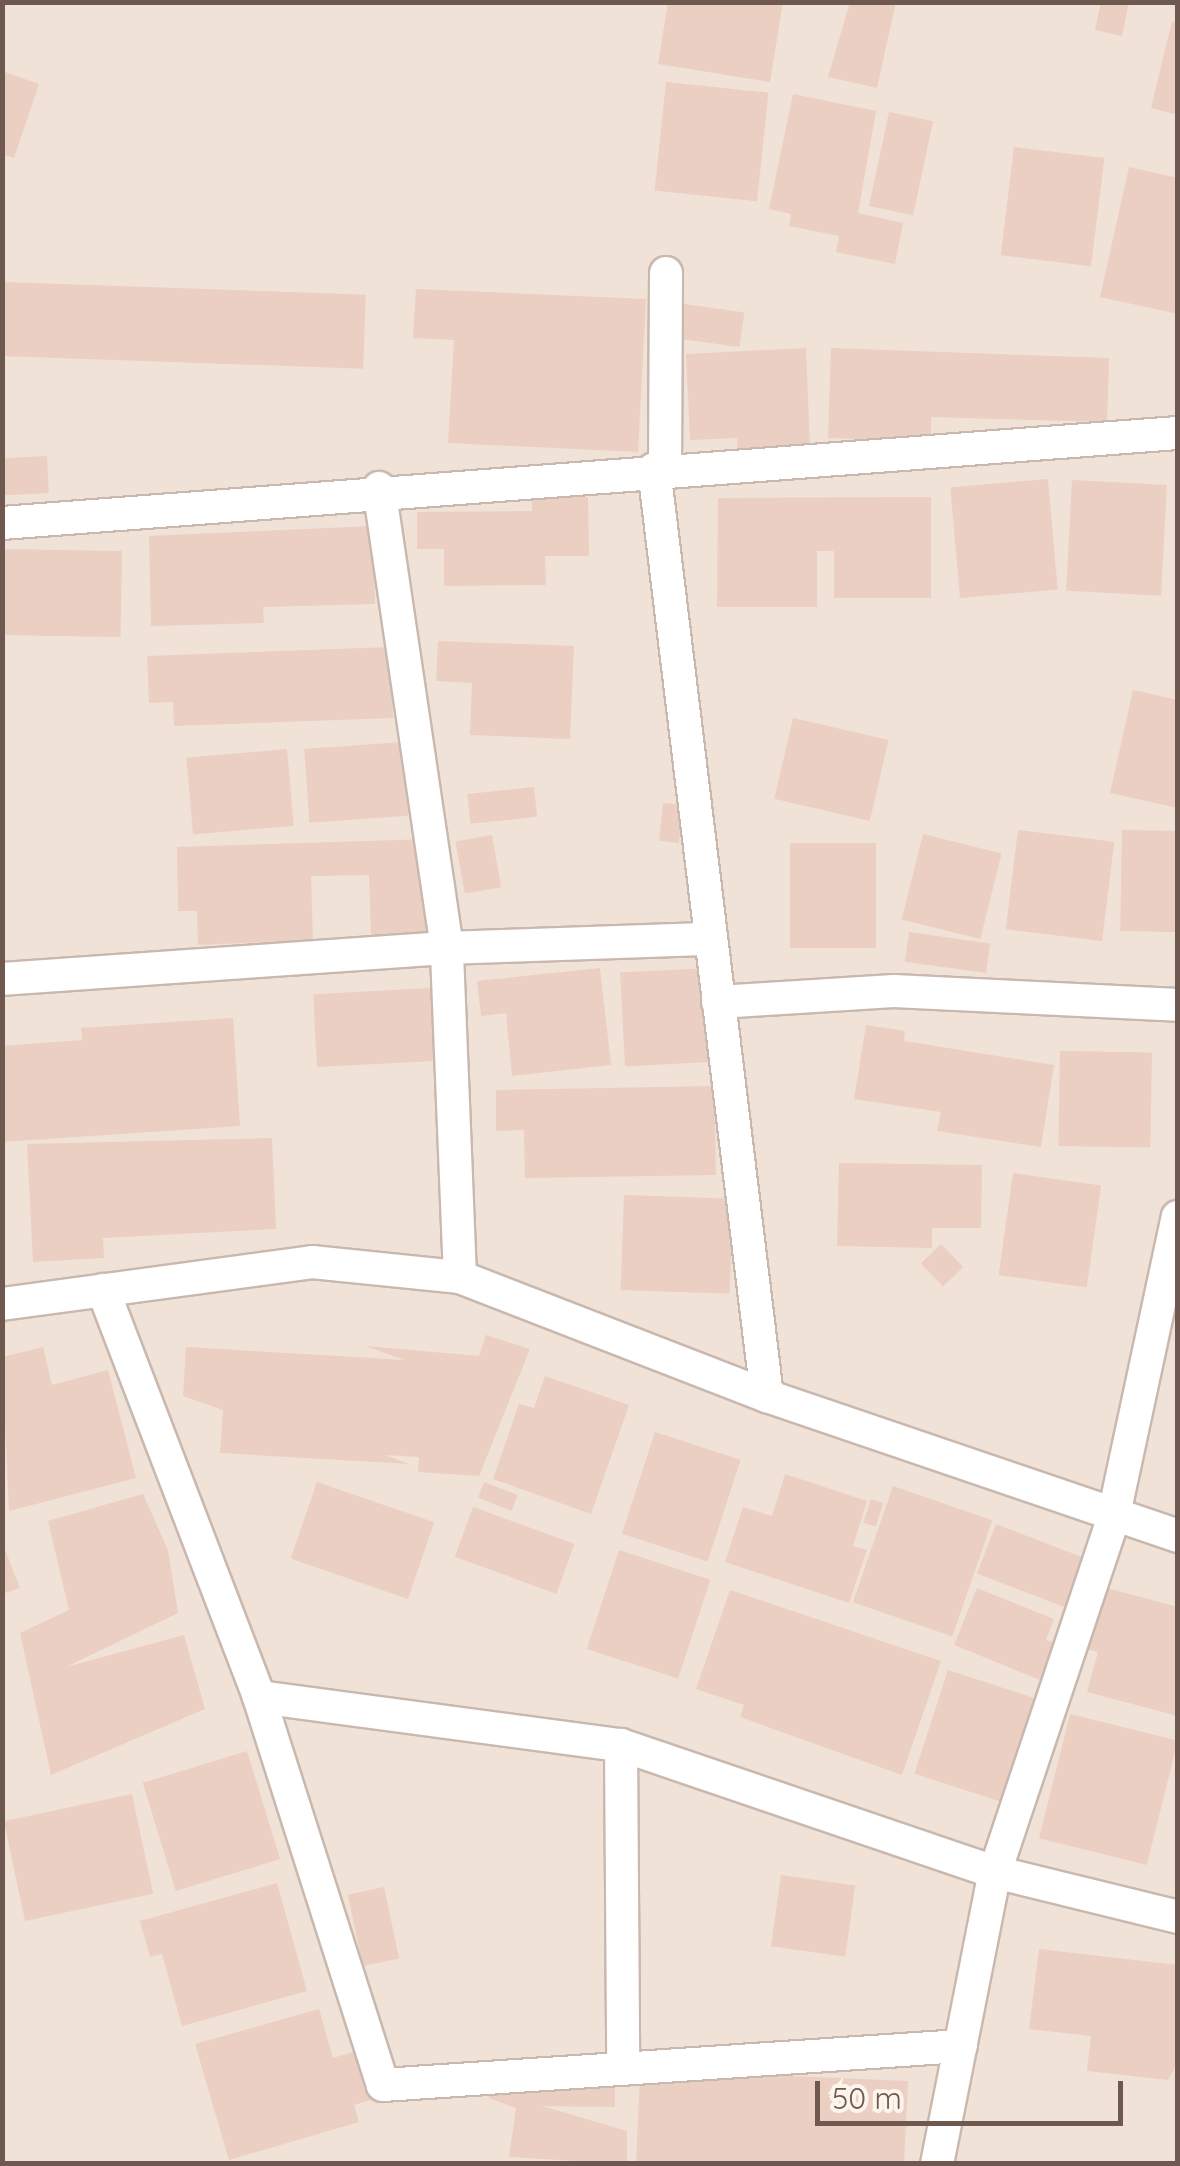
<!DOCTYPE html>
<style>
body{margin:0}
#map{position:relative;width:1180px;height:2166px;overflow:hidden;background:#f9f0e7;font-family:Quicksand,sans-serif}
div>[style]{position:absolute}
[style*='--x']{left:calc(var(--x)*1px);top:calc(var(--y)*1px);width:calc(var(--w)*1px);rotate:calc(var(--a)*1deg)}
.residential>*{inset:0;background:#f0e2d6;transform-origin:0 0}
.building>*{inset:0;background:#ebcfc2;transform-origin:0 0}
.roads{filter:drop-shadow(2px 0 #c9b8ae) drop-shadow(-2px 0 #c9b8ae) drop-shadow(0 2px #c9b8ae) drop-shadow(0 -2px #c9b8ae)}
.minor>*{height:32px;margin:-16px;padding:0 16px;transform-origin:16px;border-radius:16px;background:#fff}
span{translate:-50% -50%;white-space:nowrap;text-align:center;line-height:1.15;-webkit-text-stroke:10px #fcf5ec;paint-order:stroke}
.frame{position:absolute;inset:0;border:5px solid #6f584f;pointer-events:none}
.scale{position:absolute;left:815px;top:2081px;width:308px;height:45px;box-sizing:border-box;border:5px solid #6f584f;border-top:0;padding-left:12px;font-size:30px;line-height:35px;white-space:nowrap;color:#6f584f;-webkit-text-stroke:8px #fcf5ec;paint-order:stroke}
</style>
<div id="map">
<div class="residential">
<i style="left:3px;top:3px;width:1174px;height:2160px"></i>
</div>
<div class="building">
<i style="clip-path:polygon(668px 2px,783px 2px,770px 82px,658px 64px)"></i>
<i style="clip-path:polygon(850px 2px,896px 2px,877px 88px,828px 77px)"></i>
<i style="clip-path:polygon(1101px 2px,1129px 2px,1122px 36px,1095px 30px)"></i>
<i style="clip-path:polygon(1172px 21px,1178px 23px,1178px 115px,1151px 108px)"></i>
<i style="clip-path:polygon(2px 71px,39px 84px,14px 158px,2px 154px)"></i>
<i style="left:666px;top:82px;width:103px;height:109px;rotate:6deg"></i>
<i style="clip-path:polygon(793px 94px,876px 111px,858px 213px,903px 223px,895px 264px,836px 252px,839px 236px,789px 226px,791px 214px,769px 209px)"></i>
<i style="left:889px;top:112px;width:45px;height:96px;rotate:12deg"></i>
<i style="left:1014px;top:147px;width:91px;height:109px;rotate:7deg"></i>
<i style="clip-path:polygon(1129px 167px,1178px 178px,1178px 314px,1100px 297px)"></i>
<i style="left:2px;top:282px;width:364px;height:74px;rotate:2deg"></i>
<i style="clip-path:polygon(416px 289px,646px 299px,638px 452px,448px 443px,454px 340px,413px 338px)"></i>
<i style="left:677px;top:303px;width:68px;height:35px;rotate:8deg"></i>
<i style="clip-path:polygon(806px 348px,810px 449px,738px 451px,737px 438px,690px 440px,686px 354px)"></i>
<i style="clip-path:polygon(831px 348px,1109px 358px,1107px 422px,931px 417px,931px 441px,828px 438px)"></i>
<i style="left:47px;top:456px;width:37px;height:45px;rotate:87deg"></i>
<i style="left:1048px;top:479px;width:111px;height:98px;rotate:85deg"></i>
<i style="left:1072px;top:480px;width:95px;height:111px;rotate:3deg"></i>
<i style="clip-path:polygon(588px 497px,589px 556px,545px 556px,546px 585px,444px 586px,444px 549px,417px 549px,417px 512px,532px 511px,532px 498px)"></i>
<i style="clip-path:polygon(931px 497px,931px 598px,834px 598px,834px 551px,817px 551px,817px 607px,717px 607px,718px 498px)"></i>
<i style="clip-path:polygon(373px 526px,375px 604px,263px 607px,264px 623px,151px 626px,149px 536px)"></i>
<i style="left:122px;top:551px;width:86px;height:120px;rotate:91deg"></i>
<i style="clip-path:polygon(438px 641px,574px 646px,570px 739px,470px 735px,472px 683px,436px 681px)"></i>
<i style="clip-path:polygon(390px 647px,393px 718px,174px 726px,173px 702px,149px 703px,147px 656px)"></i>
<i style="clip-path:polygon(1133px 690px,1178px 700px,1178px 808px,1110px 793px)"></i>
<i style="left:793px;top:718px;width:98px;height:83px;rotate:13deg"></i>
<i style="left:403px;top:742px;width:74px;height:99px;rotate:86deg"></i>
<i style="left:287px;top:749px;width:77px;height:101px;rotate:85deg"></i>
<i style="left:534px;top:787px;width:30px;height:67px;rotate:84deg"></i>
<i style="left:663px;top:803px;width:20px;height:38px;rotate:6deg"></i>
<i style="left:1018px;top:830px;width:97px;height:100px;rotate:7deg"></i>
<i style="left:1122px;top:830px;width:56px;height:101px;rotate:1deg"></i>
<i style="left:923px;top:834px;width:81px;height:88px;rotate:14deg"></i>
<i style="left:492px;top:835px;width:53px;height:37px;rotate:80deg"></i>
<i style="clip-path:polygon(429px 839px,432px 934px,371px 936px,369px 875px,311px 876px,313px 940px,198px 945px,197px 911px,178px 911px,177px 847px)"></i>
<i style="left:790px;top:843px;width:86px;height:105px"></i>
<i style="left:909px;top:932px;width:82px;height:30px;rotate:8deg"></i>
<i style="clip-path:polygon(600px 968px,611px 1065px,512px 1076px,506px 1013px,481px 1016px,477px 981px)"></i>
<i style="left:708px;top:968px;width:94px;height:88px;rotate:87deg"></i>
<i style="left:431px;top:988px;width:73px;height:118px;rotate:87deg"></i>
<i style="clip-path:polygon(233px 1018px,240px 1126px,2px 1142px,2px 1046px,82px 1040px,81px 1028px)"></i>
<i style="clip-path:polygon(866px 1025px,905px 1031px,904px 1041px,1054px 1065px,1041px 1147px,937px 1131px,941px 1112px,854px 1099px)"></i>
<i style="left:1060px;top:1051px;width:92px;height:95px;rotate:1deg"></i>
<i style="clip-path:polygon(714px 1086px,716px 1175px,525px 1178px,524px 1130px,496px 1131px,496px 1090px)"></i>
<i style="clip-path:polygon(272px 1138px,276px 1229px,103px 1238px,104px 1258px,33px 1262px,27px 1144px)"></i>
<i style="clip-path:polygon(839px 1163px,982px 1165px,981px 1228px,932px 1228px,932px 1248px,837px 1246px)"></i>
<i style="left:1013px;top:1173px;width:89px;height:103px;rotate:8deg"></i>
<i style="left:624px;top:1195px;width:109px;height:95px;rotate:2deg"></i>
<i style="left:941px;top:1244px;width:32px;height:28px;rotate:46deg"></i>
<i style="clip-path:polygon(486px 1335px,530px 1349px,479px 1476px,418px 1472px,419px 1457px,385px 1455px,409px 1464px,220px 1453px,223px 1410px,183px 1396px,186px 1347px,404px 1360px,366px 1346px,479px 1356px)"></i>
<i style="clip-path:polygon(43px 1347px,52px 1385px,108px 1370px,136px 1478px,9px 1511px,2px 1357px)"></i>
<i style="clip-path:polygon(545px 1376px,629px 1405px,591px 1514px,493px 1479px,519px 1404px,534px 1408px)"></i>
<i style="left:655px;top:1432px;width:90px;height:107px;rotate:18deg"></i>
<i style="clip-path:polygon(785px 1474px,867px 1501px,853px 1546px,867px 1550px,849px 1603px,725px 1562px,743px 1507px,772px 1516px)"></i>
<i style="left:317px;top:1482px;width:124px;height:81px;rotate:19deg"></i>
<i style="left:484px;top:1482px;width:36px;height:17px;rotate:21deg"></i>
<i style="left:893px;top:1486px;width:105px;height:123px;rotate:19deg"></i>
<i style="clip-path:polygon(143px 1494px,168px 1550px,178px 1613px,66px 1667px,184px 1635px,205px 1709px,51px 1775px,20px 1633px,69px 1610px,48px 1521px)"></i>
<i style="left:871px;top:1499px;width:13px;height:25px;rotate:18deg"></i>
<i style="left:473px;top:1507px;width:108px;height:53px;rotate:20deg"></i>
<i style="left:996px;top:1524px;width:101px;height:53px;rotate:21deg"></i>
<i style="clip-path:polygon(2px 1542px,20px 1588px,2px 1594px)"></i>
<i style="left:619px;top:1550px;width:96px;height:104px;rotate:18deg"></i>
<i style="clip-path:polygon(1099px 1586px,1178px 1607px,1178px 1716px,1087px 1692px,1098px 1652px,1082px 1648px)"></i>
<i style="clip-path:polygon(977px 1588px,1054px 1619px,1046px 1640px,1060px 1645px,1045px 1682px,954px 1645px)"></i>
<i style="clip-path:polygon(730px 1590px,941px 1661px,902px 1775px,740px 1717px,744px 1705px,696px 1689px)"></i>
<i style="left:948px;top:1670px;width:92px;height:109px;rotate:18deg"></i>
<i style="left:1070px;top:1714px;width:111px;height:128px;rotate:14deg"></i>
<i style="left:247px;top:1751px;width:113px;height:109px;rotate:73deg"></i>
<i style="left:132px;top:1794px;width:102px;height:131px;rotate:78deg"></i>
<i style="left:781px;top:1875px;width:75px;height:72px;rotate:8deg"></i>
<i style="clip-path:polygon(277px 1883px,307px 1991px,182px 2026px,162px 1954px,150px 1957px,140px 1921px)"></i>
<i style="left:384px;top:1887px;width:73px;height:37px;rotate:78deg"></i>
<i style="clip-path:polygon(1039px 1949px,1178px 1965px,1178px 2062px,1168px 2080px,1087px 2071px,1091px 2036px,1029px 2029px)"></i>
<i style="clip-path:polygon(319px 2009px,333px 2058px,360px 2050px,373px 2099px,354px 2105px,359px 2122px,229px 2160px,195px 2044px)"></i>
<i style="clip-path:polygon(746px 2074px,908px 2081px,904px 2164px,636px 2164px,640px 2076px)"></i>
<i style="clip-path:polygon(489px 2079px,615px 2080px,615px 2107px,542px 2106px,627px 2131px,627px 2164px,509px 2157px,516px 2108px,489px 2098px)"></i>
</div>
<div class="roads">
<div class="minor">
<i style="--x:665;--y:467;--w:194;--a:-89.7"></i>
<i style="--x:654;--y:469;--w:934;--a:83.05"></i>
<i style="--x:2;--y:523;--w:1179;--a:-4.38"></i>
<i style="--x:2;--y:979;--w:446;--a:-4"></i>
<i style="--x:447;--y:948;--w:465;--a:-98.4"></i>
<i style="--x:718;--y:1002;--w:176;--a:-3.6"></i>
<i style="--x:894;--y:991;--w:284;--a:2.8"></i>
<i style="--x:460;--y:1277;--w:329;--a:-92.3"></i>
<i style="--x:447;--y:948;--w:263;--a:-2"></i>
<i style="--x:103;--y:1290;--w:436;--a:69"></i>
<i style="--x:259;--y:1697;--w:407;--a:72.3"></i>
<i style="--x:383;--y:2085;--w:579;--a:-3.86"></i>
<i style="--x:2;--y:1304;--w:313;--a:-7.7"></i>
<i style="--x:312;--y:1262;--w:149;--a:5.8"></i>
<i style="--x:460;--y:1277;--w:329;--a:21.2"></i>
<i style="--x:767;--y:1396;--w:434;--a:18.8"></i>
<i style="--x:259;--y:1697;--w:365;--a:7.6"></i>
<i style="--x:621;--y:1745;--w:395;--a:18.8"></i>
<i style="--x:995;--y:1872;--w:188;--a:13.8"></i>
<i style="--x:621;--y:1745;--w:324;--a:89.6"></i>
<i style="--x:937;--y:2164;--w:298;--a:-78.8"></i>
<i style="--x:995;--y:1872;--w:372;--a:-71.5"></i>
<i style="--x:1113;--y:1519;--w:309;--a:-77.9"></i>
</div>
</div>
<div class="frame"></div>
<div class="scale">50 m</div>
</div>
